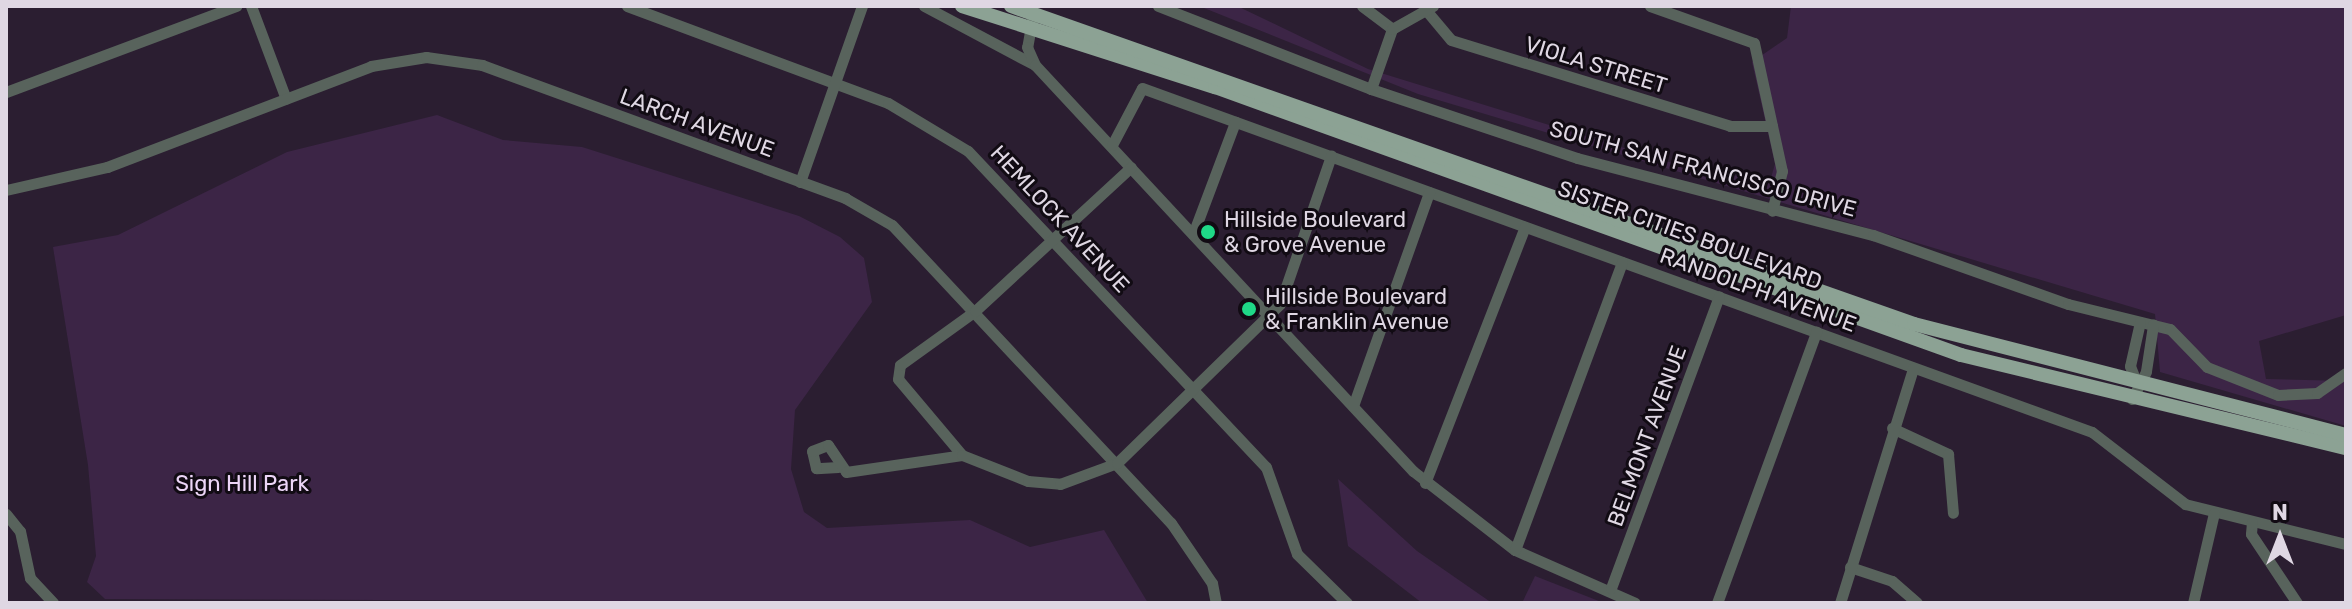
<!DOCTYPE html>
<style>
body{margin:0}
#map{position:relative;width:2352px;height:609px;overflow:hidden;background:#2b1e31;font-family:Rubik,sans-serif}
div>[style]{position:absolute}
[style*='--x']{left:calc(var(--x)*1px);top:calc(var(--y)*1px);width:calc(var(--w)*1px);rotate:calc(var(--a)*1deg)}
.green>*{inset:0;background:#3c2546}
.minor>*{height:11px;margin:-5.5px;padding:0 5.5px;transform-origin:5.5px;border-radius:5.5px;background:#58635c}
.major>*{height:14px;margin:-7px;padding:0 7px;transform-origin:7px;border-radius:7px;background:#8ca294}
.dots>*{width:22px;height:22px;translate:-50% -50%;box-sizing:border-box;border:4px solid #110b13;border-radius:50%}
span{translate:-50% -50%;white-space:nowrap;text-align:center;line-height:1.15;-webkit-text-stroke:6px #110b13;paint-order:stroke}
.street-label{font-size:22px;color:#dfd7e3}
.poi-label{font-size:22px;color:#dfd7e3}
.left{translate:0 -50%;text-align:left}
.park-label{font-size:22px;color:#ecd5f7}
.frame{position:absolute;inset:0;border:8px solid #dfd7e3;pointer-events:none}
.north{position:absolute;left:2240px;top:497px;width:80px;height:80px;-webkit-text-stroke:6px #110b13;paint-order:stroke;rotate:0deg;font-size:22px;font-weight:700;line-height:32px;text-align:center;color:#dfd7e3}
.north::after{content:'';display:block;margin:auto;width:28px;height:36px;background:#dfd7e3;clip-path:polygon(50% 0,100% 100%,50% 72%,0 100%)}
</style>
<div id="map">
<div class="green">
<i style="clip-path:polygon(1199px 6px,1237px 6px,1368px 69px,1692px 169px,1770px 181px,1775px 164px,1752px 62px,1787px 38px,1791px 6px,2346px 6px,2346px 315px,2259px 341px,2266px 379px,2346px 381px,2346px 426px,2160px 372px,2155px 314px,1418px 94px)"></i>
<i style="clip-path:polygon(437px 115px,503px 140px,582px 147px,799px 216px,840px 237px,864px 258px,872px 302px,795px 410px,791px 469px,804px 512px,827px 528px,970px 520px,1030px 547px,1104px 530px,1148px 603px,105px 599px,87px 582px,96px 556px,88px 465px,53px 247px,118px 235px,287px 152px)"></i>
<i style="clip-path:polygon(1338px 479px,1417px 551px,1492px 603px,1422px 603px,1348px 546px)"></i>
<i style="clip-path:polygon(1535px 576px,1604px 603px,1522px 603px)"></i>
</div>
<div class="minor">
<i style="--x:251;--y:6;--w:99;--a:69.4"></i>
<i style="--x:627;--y:6;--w:278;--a:20.4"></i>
<i style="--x:888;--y:103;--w:93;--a:31"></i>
<i style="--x:968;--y:151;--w:434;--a:46.7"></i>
<i style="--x:1266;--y:467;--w:92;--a:70.4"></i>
<i style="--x:1297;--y:554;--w:70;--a:44.4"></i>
<i style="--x:924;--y:6;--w:123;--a:28"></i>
<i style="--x:1158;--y:6;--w:229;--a:21.3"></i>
<i style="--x:1371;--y:89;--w:217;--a:18.5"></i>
<i style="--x:1577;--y:158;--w:306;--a:14.6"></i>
<i style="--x:1873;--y:235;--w:207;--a:19.5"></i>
<i style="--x:2068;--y:304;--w:105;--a:13.8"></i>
<i style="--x:2170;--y:329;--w:53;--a:45.8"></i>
<i style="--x:2207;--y:367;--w:76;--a:21.5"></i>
<i style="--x:2278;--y:395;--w:39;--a:-3"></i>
<i style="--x:2317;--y:393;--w:35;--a:-35"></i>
<i style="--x:1362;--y:6;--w:38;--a:37"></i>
<i style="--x:1650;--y:6;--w:110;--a:19.6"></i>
<i style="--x:1754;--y:43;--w:131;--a:77.7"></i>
<i style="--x:1782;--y:171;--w:41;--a:104"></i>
<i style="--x:1425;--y:9;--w:40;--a:50"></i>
<i style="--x:1451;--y:40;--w:292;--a:17.1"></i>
<i style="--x:1730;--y:126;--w:42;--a:0"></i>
<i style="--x:1032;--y:20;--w:27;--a:100"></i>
<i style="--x:1027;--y:47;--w:20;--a:66"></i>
<i style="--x:1035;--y:65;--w:555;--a:47.05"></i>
<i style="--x:1413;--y:471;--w:129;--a:37.8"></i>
<i style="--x:1515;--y:550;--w:131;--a:23.8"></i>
<i style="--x:1371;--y:89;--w:64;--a:-70.7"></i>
<i style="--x:1392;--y:29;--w:47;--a:-29.3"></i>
<i style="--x:6;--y:92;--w:246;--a:-20.5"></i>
<i style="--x:1112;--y:145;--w:64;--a:-62.2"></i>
<i style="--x:1142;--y:88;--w:1010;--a:19.91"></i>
<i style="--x:2092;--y:432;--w:118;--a:37.7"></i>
<i style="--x:2185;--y:504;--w:166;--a:14"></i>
<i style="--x:800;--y:182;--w:187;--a:-70.6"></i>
<i style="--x:6;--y:190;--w:104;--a:-12.8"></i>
<i style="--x:107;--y:167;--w:283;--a:-20.9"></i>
<i style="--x:371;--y:66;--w:56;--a:-9.3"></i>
<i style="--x:426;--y:57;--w:57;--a:8.1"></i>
<i style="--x:482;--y:65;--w:387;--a:20.1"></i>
<i style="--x:845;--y:198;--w:54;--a:29.9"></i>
<i style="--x:892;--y:225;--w:408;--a:46.9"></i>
<i style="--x:1171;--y:523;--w:73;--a:55.7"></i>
<i style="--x:1212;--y:583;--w:20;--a:79"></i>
<i style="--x:1193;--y:234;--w:120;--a:-69.4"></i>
<i style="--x:2136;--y:381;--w:16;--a:-112"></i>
<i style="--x:2130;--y:366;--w:45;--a:-77.2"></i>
<i style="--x:2132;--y:399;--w:31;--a:-63"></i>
<i style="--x:2146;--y:371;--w:47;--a:-81.3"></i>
<i style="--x:1353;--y:406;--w:227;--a:-70.4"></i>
<i style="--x:1892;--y:428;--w:62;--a:24.9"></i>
<i style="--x:1948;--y:454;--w:59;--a:85.2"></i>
<i style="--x:962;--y:455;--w:99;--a:-130.1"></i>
<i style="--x:898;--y:379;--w:14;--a:-82"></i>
<i style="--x:900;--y:365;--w:92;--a:-35.8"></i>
<i style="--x:975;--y:311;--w:212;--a:-42.7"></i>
<i style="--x:838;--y:467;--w:22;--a:177"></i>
<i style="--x:816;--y:468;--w:17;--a:-103"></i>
<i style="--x:812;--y:451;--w:17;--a:-21"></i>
<i style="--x:828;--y:445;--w:32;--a:56"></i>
<i style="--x:846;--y:472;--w:117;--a:-8.3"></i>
<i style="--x:962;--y:455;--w:71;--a:21.5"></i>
<i style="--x:1028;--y:481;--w:32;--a:5"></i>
<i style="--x:1060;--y:484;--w:61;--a:-20.2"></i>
<i style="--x:1117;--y:463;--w:228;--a:-44.3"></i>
<i style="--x:1280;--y:304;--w:157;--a:-71"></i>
<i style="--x:1425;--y:483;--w:275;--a:-68.7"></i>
<i style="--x:6;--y:514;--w:22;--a:51"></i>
<i style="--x:20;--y:531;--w:48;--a:78"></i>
<i style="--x:30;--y:578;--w:34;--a:47"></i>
<i style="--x:2252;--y:522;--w:12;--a:95"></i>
<i style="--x:2251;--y:534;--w:83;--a:56.3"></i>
<i style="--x:1515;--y:550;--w:307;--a:-69.6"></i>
<i style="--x:1850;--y:567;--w:44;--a:18.4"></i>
<i style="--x:1892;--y:581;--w:33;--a:41"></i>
<i style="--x:1611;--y:588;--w:311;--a:-69.7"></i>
<i style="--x:1717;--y:603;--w:289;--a:-69.9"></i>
<i style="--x:1840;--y:603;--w:246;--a:-72.7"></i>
<i style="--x:2193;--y:603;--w:92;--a:-76.9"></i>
</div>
<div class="major">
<i style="--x:962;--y:6;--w:266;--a:17.8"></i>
<i style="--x:1215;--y:87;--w:793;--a:19.76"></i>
<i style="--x:1961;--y:355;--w:396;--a:13.6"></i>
<i style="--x:1011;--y:6;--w:957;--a:19.4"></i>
<i style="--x:1914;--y:324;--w:446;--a:14.4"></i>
</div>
<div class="dots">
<i style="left:1208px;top:232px;background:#1fd887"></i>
<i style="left:1249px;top:309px;background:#1fd887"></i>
</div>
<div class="street-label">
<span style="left:1596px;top:65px;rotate:17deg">VIOLA STREET</span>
<span style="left:697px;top:123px;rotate:20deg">LARCH AVENUE</span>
<span style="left:1703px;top:169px;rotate:15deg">SOUTH SAN FRANCISCO DRIVE</span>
<span style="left:1060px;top:219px;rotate:47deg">HEMLOCK AVENUE</span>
<span style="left:1690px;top:235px;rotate:20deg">SISTER CITIES BOULEVARD</span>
<span style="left:1758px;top:290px;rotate:20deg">RANDOLPH AVENUE</span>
<span style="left:1647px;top:436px;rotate:-70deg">BELMONT AVENUE</span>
</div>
<div class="poi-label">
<span class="left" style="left:1224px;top:232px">Hillside Boulevard<br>&amp; Grove Avenue</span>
<span class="left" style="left:1265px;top:309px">Hillside Boulevard<br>&amp; Franklin Avenue</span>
</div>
<div class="park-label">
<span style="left:242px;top:484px">Sign Hill Park</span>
</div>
<div class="frame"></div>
<div class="north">N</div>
</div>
